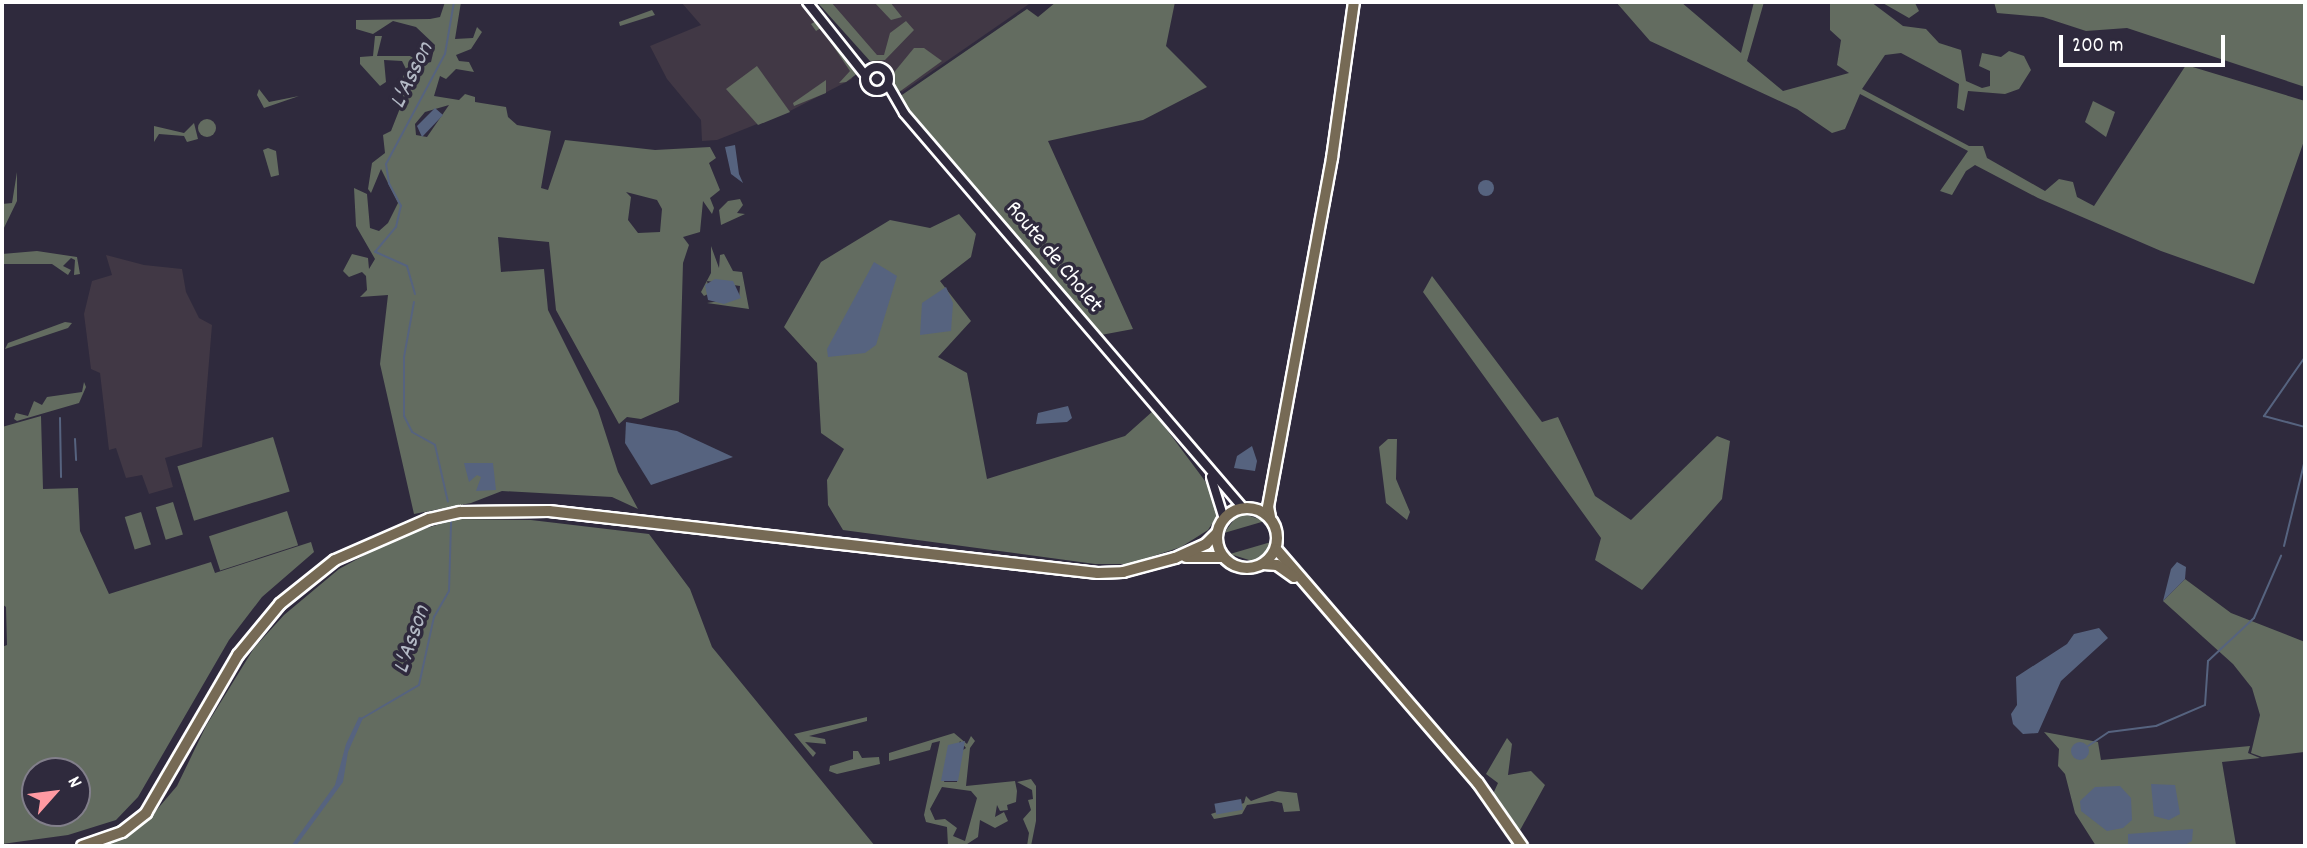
<!DOCTYPE html>
<style>
body{margin:0}
#map{position:relative;width:2307px;height:848px;overflow:hidden;background:#2f2a3d;font-family:Dekko,sans-serif}
div>[style]{position:absolute}
[style*='--x']{left:calc(var(--x)*1px);top:calc(var(--y)*1px);width:calc(var(--w)*1px);rotate:calc(var(--a)*1deg)}
.built>*{inset:0;background:#413845}
.green>*{inset:0;background:#636c60;transform-origin:0 0}
.round{border-radius:50%}
.water>*{inset:0;background:#56637f;transform-origin:0 0}
.stream>*{height:2px;margin:-1px;padding:0 1px;transform-origin:1px;border-radius:1px;background:#56637f}
.roads{filter:drop-shadow(2px 0 #fff) drop-shadow(-2px 0 #fff) drop-shadow(0 2px #fff) drop-shadow(0 -2px #fff)}
.secondary>*{height:8px;margin:-4px;padding:0 4px;transform-origin:4px;border-radius:4px;background:#2f2a3d}
.secondary>.ring{margin:-4px;padding:0;box-sizing:content-box;background:none;border:8px solid #2f2a3d;border-radius:50%}
.primary>*{height:10px;margin:-5px;padding:0 5px;transform-origin:5px;border-radius:5px;background:#766a55}
.primary>.ring{margin:-5px;padding:0;box-sizing:content-box;background:none;border:10px solid #766a55;border-radius:50%}
span{translate:-50% -50%;white-space:nowrap;text-align:center;line-height:1.15;-webkit-text-stroke:7px #2f2a3d;paint-order:stroke}
.street-label{font-size:23px;color:#fff}
.water-label{font-size:24px;color:#b3b9c5;font-style:italic}
.frame{position:absolute;inset:0;border:4px solid #fff;pointer-events:none}
.north{position:absolute;left:21px;top:757px;width:70px;height:70px;box-sizing:border-box;background:#2f2a3d;border:2px solid #827f8b;border-radius:50%;rotate:62deg;font-size:19px;font-weight:700;line-height:28px;text-align:center;color:#fff}
.north::after{content:'';display:block;margin:auto;width:24px;height:32px;background:#ff9aa2;clip-path:polygon(50% 0,100% 100%,50% 72%,0 100%)}
.scale{position:absolute;left:2059px;top:35px;width:166px;height:32px;box-sizing:border-box;border:4px solid #fff;border-top:0;padding-left:9px;font-size:21px;line-height:24px;white-space:nowrap;color:#fff;-webkit-text-stroke:5px #2f2a3d;paint-order:stroke}
</style>
<div id="map">
<div class="built">
<i style="clip-path:polygon(681px 2px,798px 2px,856px 65px,852px 79px,790px 111px,717px 140px,702px 141px,701px 120px,667px 79px,650px 46px,701px 25px)"></i>
<i style="clip-path:polygon(818px 2px,1032px 2px,902px 92px)"></i>
<i style="clip-path:polygon(106px 255px,144px 265px,182px 269px,186px 292px,199px 318px,212px 325px,202px 447px,165px 458px,173px 487px,149px 494px,142px 475px,126px 478px,116px 448px,109px 450px,100px 373px,91px 369px,84px 314px,92px 281px,112px 275px)"></i>
</div>
<div class="green">
<i style="clip-path:polygon(evenodd,445px 2px,461px 2px,455px 39px,473px 38px,477px 27px,482px 32px,471px 49px,456px 55px,459px 61px,469px 62px,474px 72px,456px 69px,446px 79px,440px 76px,434px 96px,459px 100px,465px 94px,475px 97px,475px 102px,506px 107px,508px 117px,517px 125px,551px 131px,541px 188px,548px 190px,565px 140px,655px 150px,710px 147px,716px 158px,709px 163px,720px 190px,710px 198px,714px 208px,712px 214px,703px 201px,700px 232px,683px 237px,689px 245px,683px 263px,679px 402px,641px 419px,627px 417px,619px 424px,556px 310px,549px 242px,498px 237px,501px 272px,544px 269px,548px 310px,598px 410px,618px 472px,638px 509px,612px 497px,502px 491px,471px 503px,414px 514px,380px 364px,388px 295px,360px 297px,367px 290px,366px 276px,362px 272px,349px 277px,343px 271px,352px 254px,368px 258px,369px 269px,375px 259px,356px 226px,354px 188px,367px 194px,370px 228px,379px 231px,388px 223px,398px 203px,381px 169px,371px 193px,368px 189px,372px 163px,385px 153px,383px 135px,391px 131px,404px 98px,399px 88px,406px 69px,402px 61px,384px 60px,386px 82px,380px 86px,360px 64px,360px 57px,373px 56px,375px 36px,382px 36px,377px 56px,410px 56px,424px 64px,431px 62px,435px 45px,416px 27px,393px 21px,373px 34px,356px 29px,356px 20px,430px 19px,440px 17px,445px 2px,449px 105px,427px 137px,416px 135px,415px 124px,425px 112px,449px 105px,445px 2px,626px 192px,657px 200px,662px 209px,660px 232px,638px 233px,628px 220px,631px 197px,626px 192px)"></i>
<i style="clip-path:polygon(817px 2px,831px 2px,877px 55px,884px 55px,890px 33px,906px 21px,914px 30px,885px 60px,870px 61px)"></i>
<i style="clip-path:polygon(874px 2px,890px 2px,902px 17px,891px 20px)"></i>
<i style="clip-path:polygon(1056px 2px,1175px 2px,1166px 46px,1207px 87px,1143px 120px,1048px 141px,1133px 329px,1101px 335px,899px 97px,1027px 9px,1038px 17px)"></i>
<i style="clip-path:polygon(1616px 2px,1681px 2px,1741px 53px,1754px 2px,1764px 2px,1747px 61px,1783px 91px,1849px 73px,1837px 65px,1841px 40px,1830px 30px,1830px 2px,1871px 2px,1903px 26px,1926px 29px,1939px 43px,1961px 50px,1966px 81px,1982px 88px,1990px 86px,1990px 71px,1979px 66px,1982px 53px,2001px 57px,2009px 51px,2024px 56px,2031px 70px,2019px 89px,2005px 94px,1968px 91px,1964px 111px,1957px 108px,1959px 84px,1901px 53px,1885px 55px,1862px 89px,1969px 146px,1983px 146px,1987px 158px,2045px 191px,2059px 179px,2073px 182px,2077px 197px,2094px 206px,2186px 65px,2305px 101px,2305px 138px,2254px 284px,2161px 251px,2038px 198px,1975px 165px,1966px 171px,1952px 195px,1940px 191px,1968px 151px,1860px 94px,1845px 129px,1832px 133px,1797px 109px,1650px 41px)"></i>
<i style="clip-path:polygon(1881px 2px,1920px 2px,1915px 3px,1919px 11px,1909px 18px)"></i>
<i style="clip-path:polygon(1994px 2px,2305px 2px,2305px 87px,2127px 28px,2086px 31px,2043px 17px,1997px 13px)"></i>
<i style="clip-path:polygon(652px 10px,655px 15px,620px 26px,619px 22px)"></i>
<i style="clip-path:polygon(818px 20px,858px 73px,846px 82px,839px 83px,850px 71px,821px 28px,816px 31px,811px 24px)"></i>
<i style="clip-path:polygon(914px 48px,924px 48px,942px 61px,895px 95px,891px 76px)"></i>
<i style="clip-path:polygon(757px 66px,790px 112px,758px 125px,726px 89px)"></i>
<i style="clip-path:polygon(826px 80px,826px 93px,794px 106px,793px 103px)"></i>
<i style="clip-path:polygon(259px 89px,269px 102px,299px 96px,264px 108px,257px 95px)"></i>
<i style="clip-path:polygon(2093px 101px,2115px 112px,2106px 137px,2085px 122px)"></i>
<i class="round" style="left:198px;top:119px;width:18px;height:18px"></i>
<i style="clip-path:polygon(194px 123px,198px 139px,187px 142px,184px 136px,159px 134px,154px 142px,154px 126px,184px 133px)"></i>
<i style="clip-path:polygon(268px 148px,276px 151px,279px 175px,271px 177px,263px 150px)"></i>
<i style="clip-path:polygon(17px 172px,17px 201px,2px 232px,2px 204px,12px 203px)"></i>
<i style="clip-path:polygon(740px 199px,743px 205px,737px 213px,745px 214px,721px 225px,719px 210px,728px 201px)"></i>
<i style="clip-path:polygon(959px 214px,976px 234px,971px 257px,940px 281px,971px 321px,938px 357px,967px 373px,987px 479px,1125px 436px,1153px 411px,1205px 481px,1220px 511px,1208px 530px,1181px 547px,1129px 564px,1095px 564px,843px 530px,828px 505px,827px 480px,844px 449px,821px 433px,817px 363px,784px 327px,821px 262px,890px 220px,930px 228px)"></i>
<i style="clip-path:polygon(711px 246px,719px 268px,720px 255px,724px 254px,733px 271px,742px 272px,749px 309px,707px 303px,739px 298px,740px 286px,707px 281px,710px 293px,704px 296px,701px 292px,711px 273px)"></i>
<i style="clip-path:polygon(37px 251px,77px 257px,80px 274px,74px 275px,75px 260px,71px 258px,63px 266px,71px 270px,68px 275px,52px 264px,2px 264px,2px 254px)"></i>
<i style="clip-path:polygon(1432px 276px,1542px 422px,1558px 417px,1595px 496px,1631px 520px,1717px 436px,1730px 441px,1722px 499px,1642px 590px,1595px 560px,1601px 538px,1423px 292px)"></i>
<i style="clip-path:polygon(65px 322px,72px 323px,68px 328px,5px 349px,8px 343px)"></i>
<i style="clip-path:polygon(84px 382px,86px 387px,79px 403px,17px 421px,14px 419px,16px 413px,28px 416px,34px 401px,42px 405px,47px 397px,82px 392px)"></i>
<i style="clip-path:polygon(evenodd,41px 416px,43px 489px,78px 488px,80px 531px,109px 594px,211px 562px,215px 573px,311px 542px,314px 552px,262px 597px,229px 640px,138px 797px,116px 820px,68px 835px,2px 844px,2px 647px,7px 645px,6px 607px,2px 604px,2px 427px,41px 416px,35px 771px,77px 771px,77px 813px,35px 813px,35px 771px)"></i>
<i style="left:273px;top:437px;width:57px;height:100px;rotate:73deg"></i>
<i style="clip-path:polygon(1388px 439px,1397px 439px,1396px 479px,1410px 512px,1407px 520px,1386px 503px,1379px 447px)"></i>
<i style="left:173px;top:502px;width:34px;height:18px;rotate:73deg"></i>
<i style="left:287px;top:511px;width:36px;height:82px;rotate:72deg"></i>
<i style="left:141px;top:512px;width:34px;height:17px;rotate:73deg"></i>
<i style="clip-path:polygon(1244px 514px,1265px 521px,1224px 533px,1236px 517px)"></i>
<i style="clip-path:polygon(456px 519px,531px 520px,649px 534px,690px 589px,712px 647px,875px 846px,93px 846px,126px 835px,154px 813px,177px 786px,206px 726px,254px 648px,284px 615px,339px 569px,398px 537px)"></i>
<i style="clip-path:polygon(1271px 542px,1265px 554px,1252px 561px,1230px 554px)"></i>
<i style="clip-path:polygon(2185px 579px,2231px 613px,2305px 642px,2304px 752px,2262px 757px,2251px 753px,2260px 715px,2252px 688px,2233px 664px,2163px 601px)"></i>
<i style="clip-path:polygon(867px 717px,867px 721px,809px 736px,825px 739px,826px 744px,805px 742px,816px 753px,813px 757px,794px 734px)"></i>
<i style="clip-path:polygon(2044px 732px,2098px 742px,2101px 760px,2250px 746px,2248px 753px,2260px 758px,2222px 762px,2236px 845px,2096px 846px,2075px 813px,2065px 774px,2058px 766px,2059px 749px)"></i>
<i style="clip-path:polygon(evenodd,954px 733px,967px 744px,971px 736px,975px 741px,970px 748px,966px 786px,1015px 781px,1017px 791px,1016px 802px,1007px 805px,1008px 810px,1000px 811px,997px 805px,995px 817px,1004px 812px,1008px 821px,995px 828px,980px 820px,978px 837px,964px 846px,948px 846px,947px 827px,926px 822px,924px 815px,940px 741px,932px 743px,930px 750px,889px 761px,889px 753px,954px 733px,960px 741px,966px 748px,960px 752px,957px 782px,944px 782px,960px 741px,954px 733px,942px 787px,971px 791px,977px 798px,965px 841px,953px 836px,957px 828px,945px 819px,935px 820px,930px 809px,942px 787px)"></i>
<i style="clip-path:polygon(1507px 738px,1512px 744px,1508px 775px,1531px 771px,1545px 785px,1519px 832px,1493px 794px,1498px 783px,1486px 774px)"></i>
<i style="clip-path:polygon(853px 751px,858px 751px,862px 758px,879px 757px,880px 764px,837px 774px,829px 771px,830px 766px,853px 759px)"></i>
<i style="clip-path:polygon(1031px 779px,1036px 786px,1036px 821px,1031px 846px,1027px 846px,1029px 833px,1023px 819px,1031px 810px,1028px 800px,1033px 799px,1032px 790px,1017px 782px)"></i>
<i style="clip-path:polygon(1278px 791px,1297px 793px,1300px 811px,1284px 812px,1282px 803px,1272px 801px,1247px 805px,1242px 814px,1214px 819px,1211px 814px,1244px 803px,1246px 796px,1251px 801px)"></i>
</div>
<div class="water">
<i style="clip-path:polygon(435px 108px,443px 115px,422px 137px,417px 126px)"></i>
<i style="clip-path:polygon(735px 145px,739px 174px,743px 183px,731px 174px,725px 147px)"></i>
<i class="round" style="left:1478px;top:180px;width:16px;height:16px"></i>
<i style="clip-path:polygon(874px 262px,897px 276px,876px 345px,865px 353px,828px 357px,827px 349px)"></i>
<i style="clip-path:polygon(715px 279px,733px 281px,741px 298px,724px 304px,708px 300px,705px 285px)"></i>
<i style="clip-path:polygon(946px 287px,953px 303px,951px 331px,920px 335px,922px 303px)"></i>
<i style="clip-path:polygon(1068px 406px,1072px 418px,1067px 422px,1036px 424px,1038px 413px)"></i>
<i style="clip-path:polygon(626px 422px,677px 431px,733px 457px,651px 485px,625px 443px)"></i>
<i style="clip-path:polygon(1252px 446px,1257px 461px,1255px 471px,1234px 468px,1237px 456px)"></i>
<i style="clip-path:polygon(464px 463px,493px 463px,496px 490px,476px 491px,481px 477px,477px 475px,469px 482px)"></i>
<i style="clip-path:polygon(2177px 562px,2186px 567px,2185px 579px,2163px 601px,2171px 569px)"></i>
<i style="clip-path:polygon(2099px 628px,2108px 638px,2061px 681px,2038px 733px,2023px 734px,2013px 724px,2011px 714px,2017px 705px,2016px 677px,2067px 644px,2074px 634px)"></i>
<i style="clip-path:polygon(359px 717px,363px 718px,348px 752px,343px 782px,296px 846px,291px 846px,335px 785px,346px 744px)"></i>
<i style="clip-path:polygon(965px 741px,958px 781px,941px 781px,948px 745px)"></i>
<i class="round" style="left:2071px;top:742px;width:18px;height:18px"></i>
<i style="clip-path:polygon(2151px 784px,2175px 785px,2180px 814px,2169px 820px,2154px 816px)"></i>
<i style="clip-path:polygon(2120px 786px,2131px 798px,2132px 820px,2123px 828px,2107px 831px,2081px 811px,2080px 801px,2095px 787px)"></i>
<i style="left:1241px;top:799px;width:11px;height:27px;rotate:80deg"></i>
<i style="clip-path:polygon(2193px 829px,2192px 841px,2183px 846px,2128px 846px,2128px 834px)"></i>
</div>
<div class="stream">
<i style="--x:415;--y:294;--w:29;--a:-106"></i>
<i style="--x:407;--y:266;--w:35;--a:-156"></i>
<i style="--x:375;--y:252;--w:33;--a:-50"></i>
<i style="--x:396;--y:227;--w:22;--a:-77"></i>
<i style="--x:401;--y:206;--w:26;--a:-118"></i>
<i style="--x:389;--y:183;--w:19;--a:-99"></i>
<i style="--x:386;--y:164;--w:125;--a:-61.8"></i>
<i style="--x:445;--y:54;--w:53;--a:-80.2"></i>
<i style="--x:414;--y:302;--w:56;--a:100.3"></i>
<i style="--x:404;--y:357;--w:59;--a:90"></i>
<i style="--x:404;--y:416;--w:18;--a:63"></i>
<i style="--x:412;--y:432;--w:26;--a:29"></i>
<i style="--x:435;--y:445;--w:58;--a:77.2"></i>
<i style="--x:2305;--y:357;--w:72;--a:124.8"></i>
<i style="--x:2264;--y:416;--w:42;--a:15"></i>
<i style="--x:60;--y:418;--w:59;--a:89"></i>
<i style="--x:75;--y:439;--w:21;--a:87"></i>
<i style="--x:2284;--y:546;--w:89;--a:-76.3"></i>
<i style="--x:361;--y:719;--w:67;--a:-30.4"></i>
<i style="--x:419;--y:685;--w:70;--a:-77.6"></i>
<i style="--x:434;--y:617;--w:30;--a:-60"></i>
<i style="--x:449;--y:591;--w:69;--a:-88.3"></i>
<i style="--x:2088;--y:746;--w:25;--a:-34"></i>
<i style="--x:2109;--y:732;--w:47;--a:-7.3"></i>
<i style="--x:2156;--y:726;--w:53;--a:-23.2"></i>
<i style="--x:2205;--y:705;--w:44;--a:-86.1"></i>
<i style="--x:2208;--y:661;--w:63;--a:-43.1"></i>
<i style="--x:2254;--y:618;--w:68;--a:-66.5"></i>
</div>
<div class="roads">
<div class="secondary">
<i style="--x:807;--y:2;--w:93;--a:51.5"></i>
<i class="ring" style="left:865px;top:67px;width:16px;height:16px"></i>
<i style="--x:888;--y:85;--w:32;--a:60"></i>
<i style="--x:904;--y:113;--w:521;--a:49.36"></i>
<i style="--x:1211;--y:477;--w:44;--a:72.8"></i>
</div>
<div class="primary">
<i class="ring" style="left:1217px;top:508px;width:50px;height:50px"></i>
<i style="--x:1270;--y:517;--w:10;--a:-101"></i>
<i style="--x:1268;--y:507;--w:355;--a:-79.6"></i>
<i style="--x:1332;--y:158;--w:158;--a:-82"></i>
<i style="--x:1276;--y:549;--w:309;--a:49.2"></i>
<i style="--x:1478;--y:783;--w:77;--a:55.1"></i>
<i style="--x:1186;--y:557;--w:37;--a:0"></i>
<i style="--x:1263;--y:564;--w:14;--a:4"></i>
<i style="--x:1277;--y:565;--w:21;--a:35"></i>
<i style="--x:82;--y:846;--w:42;--a:-19.3"></i>
<i style="--x:122;--y:832;--w:31;--a:-38"></i>
<i style="--x:146;--y:813;--w:183;--a:-59.8"></i>
<i style="--x:238;--y:655;--w:66;--a:-50.5"></i>
<i style="--x:280;--y:604;--w:70;--a:-38.7"></i>
<i style="--x:335;--y:560;--w:103;--a:-23.6"></i>
<i style="--x:429;--y:519;--w:32;--a:-13"></i>
<i style="--x:460;--y:512;--w:89;--a:-0.6"></i>
<i style="--x:549;--y:511;--w:552;--a:6.44"></i>
<i style="--x:1098;--y:573;--w:25;--a:-2"></i>
<i style="--x:1123;--y:572;--w:54;--a:-15.1"></i>
<i style="--x:1175;--y:558;--w:34;--a:-24"></i>
<i style="--x:1206;--y:544;--w:16;--a:-45"></i>
</div>
</div>
<div class="street-label">
<span style="left:1053px;top:258px;rotate:50deg">Route de Cholet</span>
</div>
<div class="water-label">
<span style="left:413px;top:76px;rotate:-64deg">L'Asson</span>
<span style="left:413px;top:640px;rotate:-71deg">L'Asson</span>
</div>
<div class="frame"></div>
<div class="north">N</div>
<div class="scale">200 m</div>
</div>
